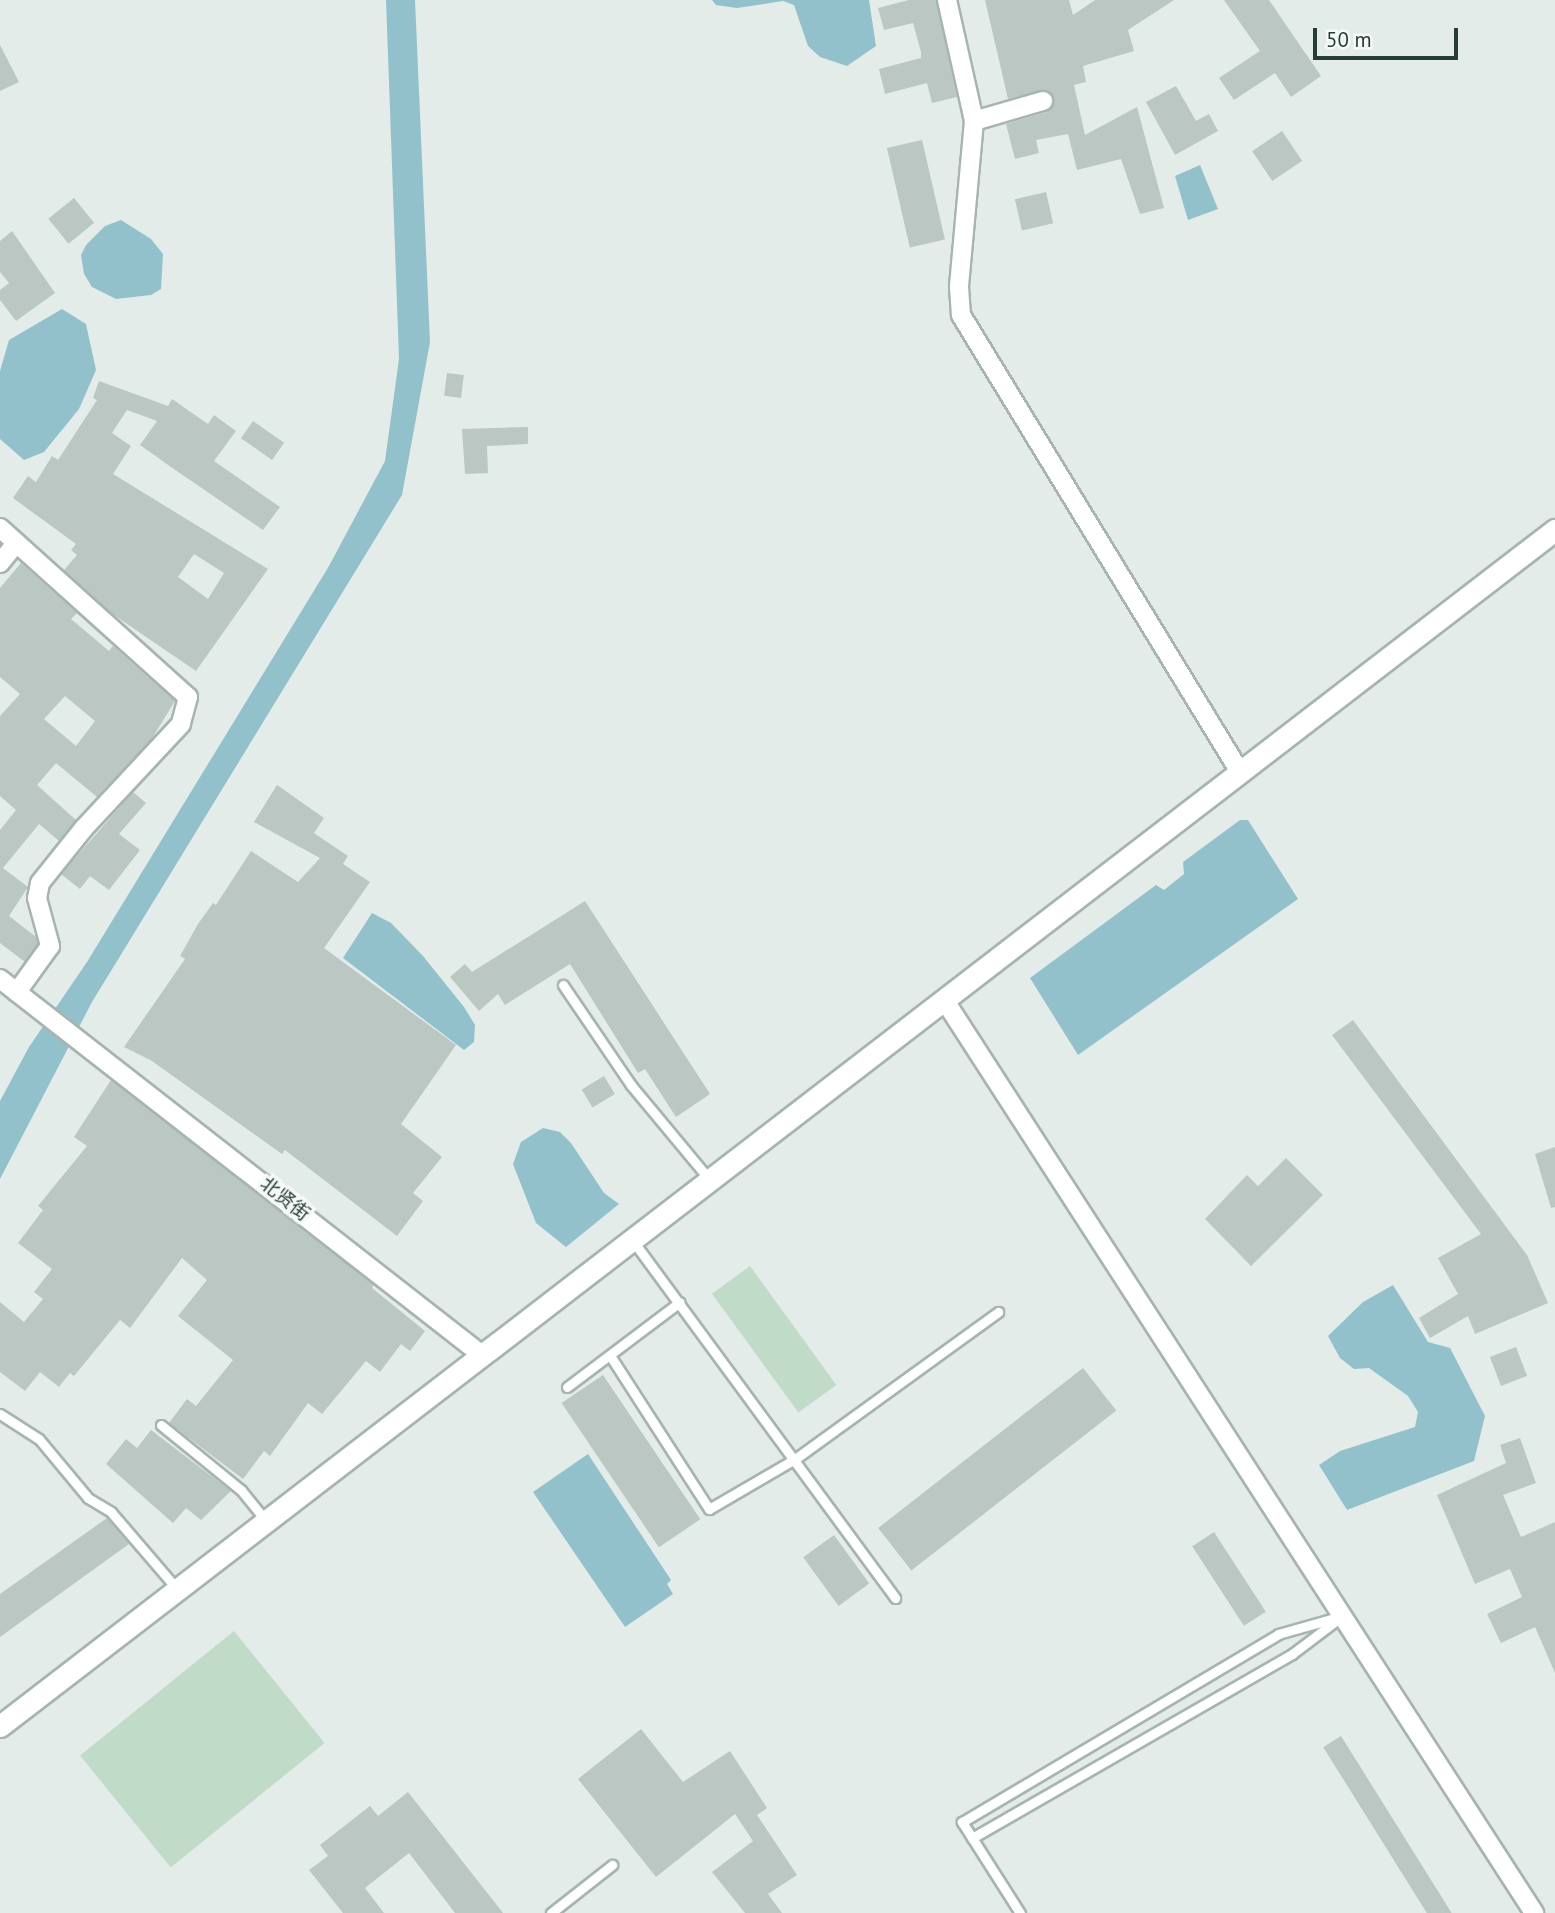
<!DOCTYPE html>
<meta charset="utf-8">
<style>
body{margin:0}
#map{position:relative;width:1555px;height:1913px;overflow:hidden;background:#e4ece9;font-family:"PT Sans","Noto Sans SC",sans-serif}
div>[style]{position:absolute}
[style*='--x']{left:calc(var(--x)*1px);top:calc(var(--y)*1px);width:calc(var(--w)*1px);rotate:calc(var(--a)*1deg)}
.green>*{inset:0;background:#c0dbc8;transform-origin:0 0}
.water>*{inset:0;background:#92c1cc}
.building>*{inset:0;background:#bac7c2;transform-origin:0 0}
.roads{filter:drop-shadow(2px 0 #a7b4b0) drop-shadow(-2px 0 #a7b4b0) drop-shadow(0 2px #a7b4b0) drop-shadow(0 -2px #a7b4b0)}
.service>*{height:9px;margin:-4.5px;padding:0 4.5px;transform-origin:4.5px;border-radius:4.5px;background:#fff}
.minor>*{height:18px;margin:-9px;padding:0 9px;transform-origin:9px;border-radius:9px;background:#fff}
.secondary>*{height:21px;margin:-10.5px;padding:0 10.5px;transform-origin:10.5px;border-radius:10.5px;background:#fff}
span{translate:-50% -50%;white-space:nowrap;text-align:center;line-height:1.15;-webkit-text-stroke:7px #f5f9f7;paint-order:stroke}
.street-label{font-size:19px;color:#253c37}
.scale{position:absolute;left:1313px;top:28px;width:145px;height:32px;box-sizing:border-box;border:4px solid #253c37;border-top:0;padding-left:9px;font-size:21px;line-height:24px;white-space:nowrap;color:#253c37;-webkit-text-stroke:5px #f5f9f7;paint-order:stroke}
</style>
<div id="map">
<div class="green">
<i style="left:750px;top:1266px;width:147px;height:47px;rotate:54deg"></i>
<i style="left:234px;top:1631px;width:144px;height:198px;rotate:51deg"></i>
</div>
<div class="water">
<i style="clip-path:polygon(386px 0,415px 0,430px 342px,402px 495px,92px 1002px,0 1179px,0 1101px,29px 1047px,87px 962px,329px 566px,385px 461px,399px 359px)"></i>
<i style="clip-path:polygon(712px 0,869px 0,876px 46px,847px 66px,820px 57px,808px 46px,794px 5px,783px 1px,737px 8px,716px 5px)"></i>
<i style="clip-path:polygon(1200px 165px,1218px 209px,1188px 220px,1175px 176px)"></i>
<i style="clip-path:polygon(121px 220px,151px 239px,163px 254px,161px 289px,151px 295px,116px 299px,92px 287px,84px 274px,81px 255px,86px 245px,105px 226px)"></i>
<i style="clip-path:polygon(62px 309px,86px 324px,96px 370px,79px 409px,44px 452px,24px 460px,0 439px,0 371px,9px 340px)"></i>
<i style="clip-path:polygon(1240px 820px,1248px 820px,1298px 899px,1078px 1055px,1030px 978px,1156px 885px,1164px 890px,1184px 874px,1183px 862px)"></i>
<i style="clip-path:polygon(372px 913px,391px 923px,423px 956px,464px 1007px,475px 1025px,474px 1042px,464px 1050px,343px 958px)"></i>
<i style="clip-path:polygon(543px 1128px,560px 1132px,571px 1143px,604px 1193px,619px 1204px,566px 1247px,536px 1223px,513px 1164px,521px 1142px)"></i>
<i style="clip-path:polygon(1393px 1285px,1428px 1342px,1450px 1348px,1485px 1416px,1474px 1461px,1347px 1510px,1319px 1465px,1340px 1451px,1415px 1427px,1418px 1412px,1408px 1396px,1369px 1368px,1354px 1369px,1340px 1358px,1328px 1336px,1363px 1302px)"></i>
<i style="clip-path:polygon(588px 1454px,671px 1580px,667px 1584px,673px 1594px,625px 1627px,533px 1492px)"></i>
</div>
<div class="building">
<i style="clip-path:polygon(909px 0,936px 0,957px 97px,932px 103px,927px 83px,885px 94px,879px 69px,921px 58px,921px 52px,913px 23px,884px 30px,878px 8px)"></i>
<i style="clip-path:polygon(985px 0,1069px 0,1073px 15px,1095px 0,1174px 0,1128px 30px,1134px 51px,1083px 66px,1086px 82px,1074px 85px,1085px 135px,1137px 107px,1164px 208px,1140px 214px,1121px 159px,1077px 170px,1068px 134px,1036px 140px,1039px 153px,1015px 159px,1006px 124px,1047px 112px,1054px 99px,1045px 90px,1008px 99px)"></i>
<i style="clip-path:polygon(1224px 0,1269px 0,1321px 76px,1291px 97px,1275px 73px,1234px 100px,1219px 78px,1260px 51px)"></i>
<i style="clip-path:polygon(0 45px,19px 82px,0 91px)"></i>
<i style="clip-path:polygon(1176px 86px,1196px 121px,1209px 114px,1218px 131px,1175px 155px,1146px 102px)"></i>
<i style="left:1282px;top:131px;width:36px;height:36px;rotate:56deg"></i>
<i style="left:922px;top:140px;width:102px;height:36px;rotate:77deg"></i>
<i style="left:1046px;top:192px;width:32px;height:32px;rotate:77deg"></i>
<i style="left:74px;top:198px;width:32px;height:33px;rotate:51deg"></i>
<i style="clip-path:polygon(12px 231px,55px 293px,16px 321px,0 300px,0 290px,9px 283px,0 272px,0 241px)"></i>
<i style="left:447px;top:373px;width:17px;height:23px;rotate:7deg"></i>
<i style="clip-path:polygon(evenodd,99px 381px,168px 406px,172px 399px,208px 424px,214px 415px,236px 431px,214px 461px,280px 507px,263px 530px,171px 467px,140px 445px,157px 421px,127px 410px,112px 433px,131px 446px,113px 474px,268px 569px,196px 671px,111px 613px,64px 570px,77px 555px,71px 550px,76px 544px,13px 498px,28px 476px,36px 482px,52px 456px,58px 460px,97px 400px,93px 398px,99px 381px,194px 554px,224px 573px,208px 599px,178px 577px,194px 554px)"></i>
<i style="left:253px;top:421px;width:38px;height:21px;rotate:35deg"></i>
<i style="clip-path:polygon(528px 427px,528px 444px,487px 446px,488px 473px,465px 474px,462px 429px)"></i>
<i style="clip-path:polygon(evenodd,21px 563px,77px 613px,71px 619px,109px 651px,113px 646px,175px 701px,151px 740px,97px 797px,56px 763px,37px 785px,76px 820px,59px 841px,39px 824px,3px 868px,28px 887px,9px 916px,36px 937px,38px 944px,25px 962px,0 943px,0 830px,16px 810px,0 796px,0 716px,20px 694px,0 677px,0 588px,21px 563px,65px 696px,95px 721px,76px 746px,44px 719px,65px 696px)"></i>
<i style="clip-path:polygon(277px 785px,324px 818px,314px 833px,348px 856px,343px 864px,370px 882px,324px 948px,456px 1045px,401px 1124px,442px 1157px,413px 1193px,423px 1201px,397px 1236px,285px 1150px,282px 1154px,152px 1061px,124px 1047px,185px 959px,180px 956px,198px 924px,213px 903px,216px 905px,251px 851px,298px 882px,320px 858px,254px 822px)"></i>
<i style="clip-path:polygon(133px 792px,146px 803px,119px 834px,140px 850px,109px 890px,90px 876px,80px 889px,61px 874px)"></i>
<i style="clip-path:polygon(585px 901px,710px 1094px,676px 1117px,645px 1069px,638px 1073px,570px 964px,505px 1005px,498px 994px,479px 1011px,450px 977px,465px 964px,472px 972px)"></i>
<i style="clip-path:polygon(1353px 1020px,1527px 1255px,1548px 1303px,1475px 1334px,1468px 1316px,1430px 1338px,1419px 1318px,1458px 1294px,1438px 1258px,1481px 1234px,1332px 1035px)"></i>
<i style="left:604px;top:1076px;width:21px;height:26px;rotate:59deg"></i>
<i style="clip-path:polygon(111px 1080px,374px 1285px,372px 1288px,425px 1331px,410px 1351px,401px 1344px,380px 1372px,366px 1361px,322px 1414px,308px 1403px,270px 1456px,264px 1451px,243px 1479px,169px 1423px,187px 1399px,196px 1406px,233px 1360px,178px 1316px,207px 1280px,182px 1258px,130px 1328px,120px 1320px,74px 1376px,70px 1373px,59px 1387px,40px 1372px,25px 1391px,0 1372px,0 1302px,24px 1322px,43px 1299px,34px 1292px,52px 1269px,18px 1243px,43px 1210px,38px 1206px,87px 1146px,74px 1137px)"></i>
<i style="clip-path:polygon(1555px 1147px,1555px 1207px,1551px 1208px,1535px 1154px)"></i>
<i style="clip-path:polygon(1286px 1158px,1323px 1195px,1251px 1266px,1205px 1219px,1247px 1175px,1258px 1186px)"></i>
<i style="left:1516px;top:1347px;width:31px;height:28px;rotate:69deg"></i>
<i style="left:1083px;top:1368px;width:54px;height:260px;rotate:52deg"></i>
<i style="left:603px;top:1375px;width:174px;height:50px;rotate:56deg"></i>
<i style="clip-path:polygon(151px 1430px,231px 1491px,201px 1520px,186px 1508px,173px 1523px,106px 1464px,126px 1439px,137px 1448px)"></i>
<i style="clip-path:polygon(1520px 1438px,1536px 1483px,1503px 1495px,1521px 1537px,1555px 1522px,1555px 1673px,1535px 1627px,1501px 1643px,1487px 1614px,1522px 1597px,1510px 1569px,1475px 1584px,1437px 1495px,1506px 1463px,1500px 1445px)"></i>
<i style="clip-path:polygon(107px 1518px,129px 1544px,0 1637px,0 1594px)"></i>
<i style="left:1214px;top:1532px;width:95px;height:26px;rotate:57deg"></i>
<i style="left:834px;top:1535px;width:60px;height:38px;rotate:54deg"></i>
<i style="clip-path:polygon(641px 1729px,683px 1782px,730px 1751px,767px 1808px,757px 1815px,797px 1875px,768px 1894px,782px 1913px,745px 1913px,712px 1872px,753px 1841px,735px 1814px,656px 1877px,578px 1779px)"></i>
<i style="left:1341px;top:1736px;width:209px;height:21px;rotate:58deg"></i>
<i style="clip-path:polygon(408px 1792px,503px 1913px,455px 1913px,409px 1853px,365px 1888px,384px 1913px,343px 1913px,309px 1870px,328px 1856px,320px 1845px,370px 1806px,378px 1816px)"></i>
</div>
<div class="roads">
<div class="service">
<i style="--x:563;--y:985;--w:121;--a:55.8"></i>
<i style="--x:631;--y:1085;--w:122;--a:50.3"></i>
<i style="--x:633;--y:1241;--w:443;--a:53.7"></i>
<i style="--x:611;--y:1357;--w:181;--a:57.2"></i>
<i style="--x:709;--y:1509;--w:99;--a:-30.2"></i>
<i style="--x:795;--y:1459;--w:251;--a:-35.9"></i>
<i style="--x:567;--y:1387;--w:141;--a:-37"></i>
<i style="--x:0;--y:1414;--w:46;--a:32.7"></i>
<i style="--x:39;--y:1439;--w:77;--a:50.3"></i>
<i style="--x:88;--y:1498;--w:27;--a:31"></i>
<i style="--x:111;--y:1512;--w:101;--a:49.4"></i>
<i style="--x:161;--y:1425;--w:103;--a:39.1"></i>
<i style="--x:241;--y:1490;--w:38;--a:51"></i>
<i style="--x:972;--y:1838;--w:369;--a:-29.9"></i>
<i style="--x:1292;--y:1654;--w:56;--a:-37.1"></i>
<i style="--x:551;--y:1913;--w:78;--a:-38.2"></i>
<i style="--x:1020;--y:1913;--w:108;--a:-122.5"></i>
<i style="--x:962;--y:1822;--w:368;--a:-30.7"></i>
<i style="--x:1278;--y:1634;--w:66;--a:-15.7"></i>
</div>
<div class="minor">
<i style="--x:947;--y:0;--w:124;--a:77.4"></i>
<i style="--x:974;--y:121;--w:167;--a:95.2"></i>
<i style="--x:959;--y:287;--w:28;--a:86"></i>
<i style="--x:961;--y:315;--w:535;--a:58.6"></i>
<i style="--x:974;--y:121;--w:72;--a:-16.2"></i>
<i style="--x:0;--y:528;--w:253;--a:42"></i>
<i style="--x:188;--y:697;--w:28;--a:105"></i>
<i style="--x:181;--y:724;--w:142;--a:133"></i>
<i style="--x:84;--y:828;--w:70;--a:128.7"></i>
<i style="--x:40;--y:883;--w:15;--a:101"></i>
<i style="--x:37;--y:898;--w:50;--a:74.8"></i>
<i style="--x:50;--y:946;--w:57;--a:125.7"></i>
<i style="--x:0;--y:563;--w:26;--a:-51"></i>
<i style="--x:0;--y:979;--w:611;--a:37.96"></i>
<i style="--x:945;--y:1001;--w:1086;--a:57.14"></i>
</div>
<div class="secondary">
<i style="--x:0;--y:1726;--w:1962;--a:-37.57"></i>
</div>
</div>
<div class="street-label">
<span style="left:285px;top:1199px;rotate:38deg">北贤街</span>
</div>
<div class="scale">50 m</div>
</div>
